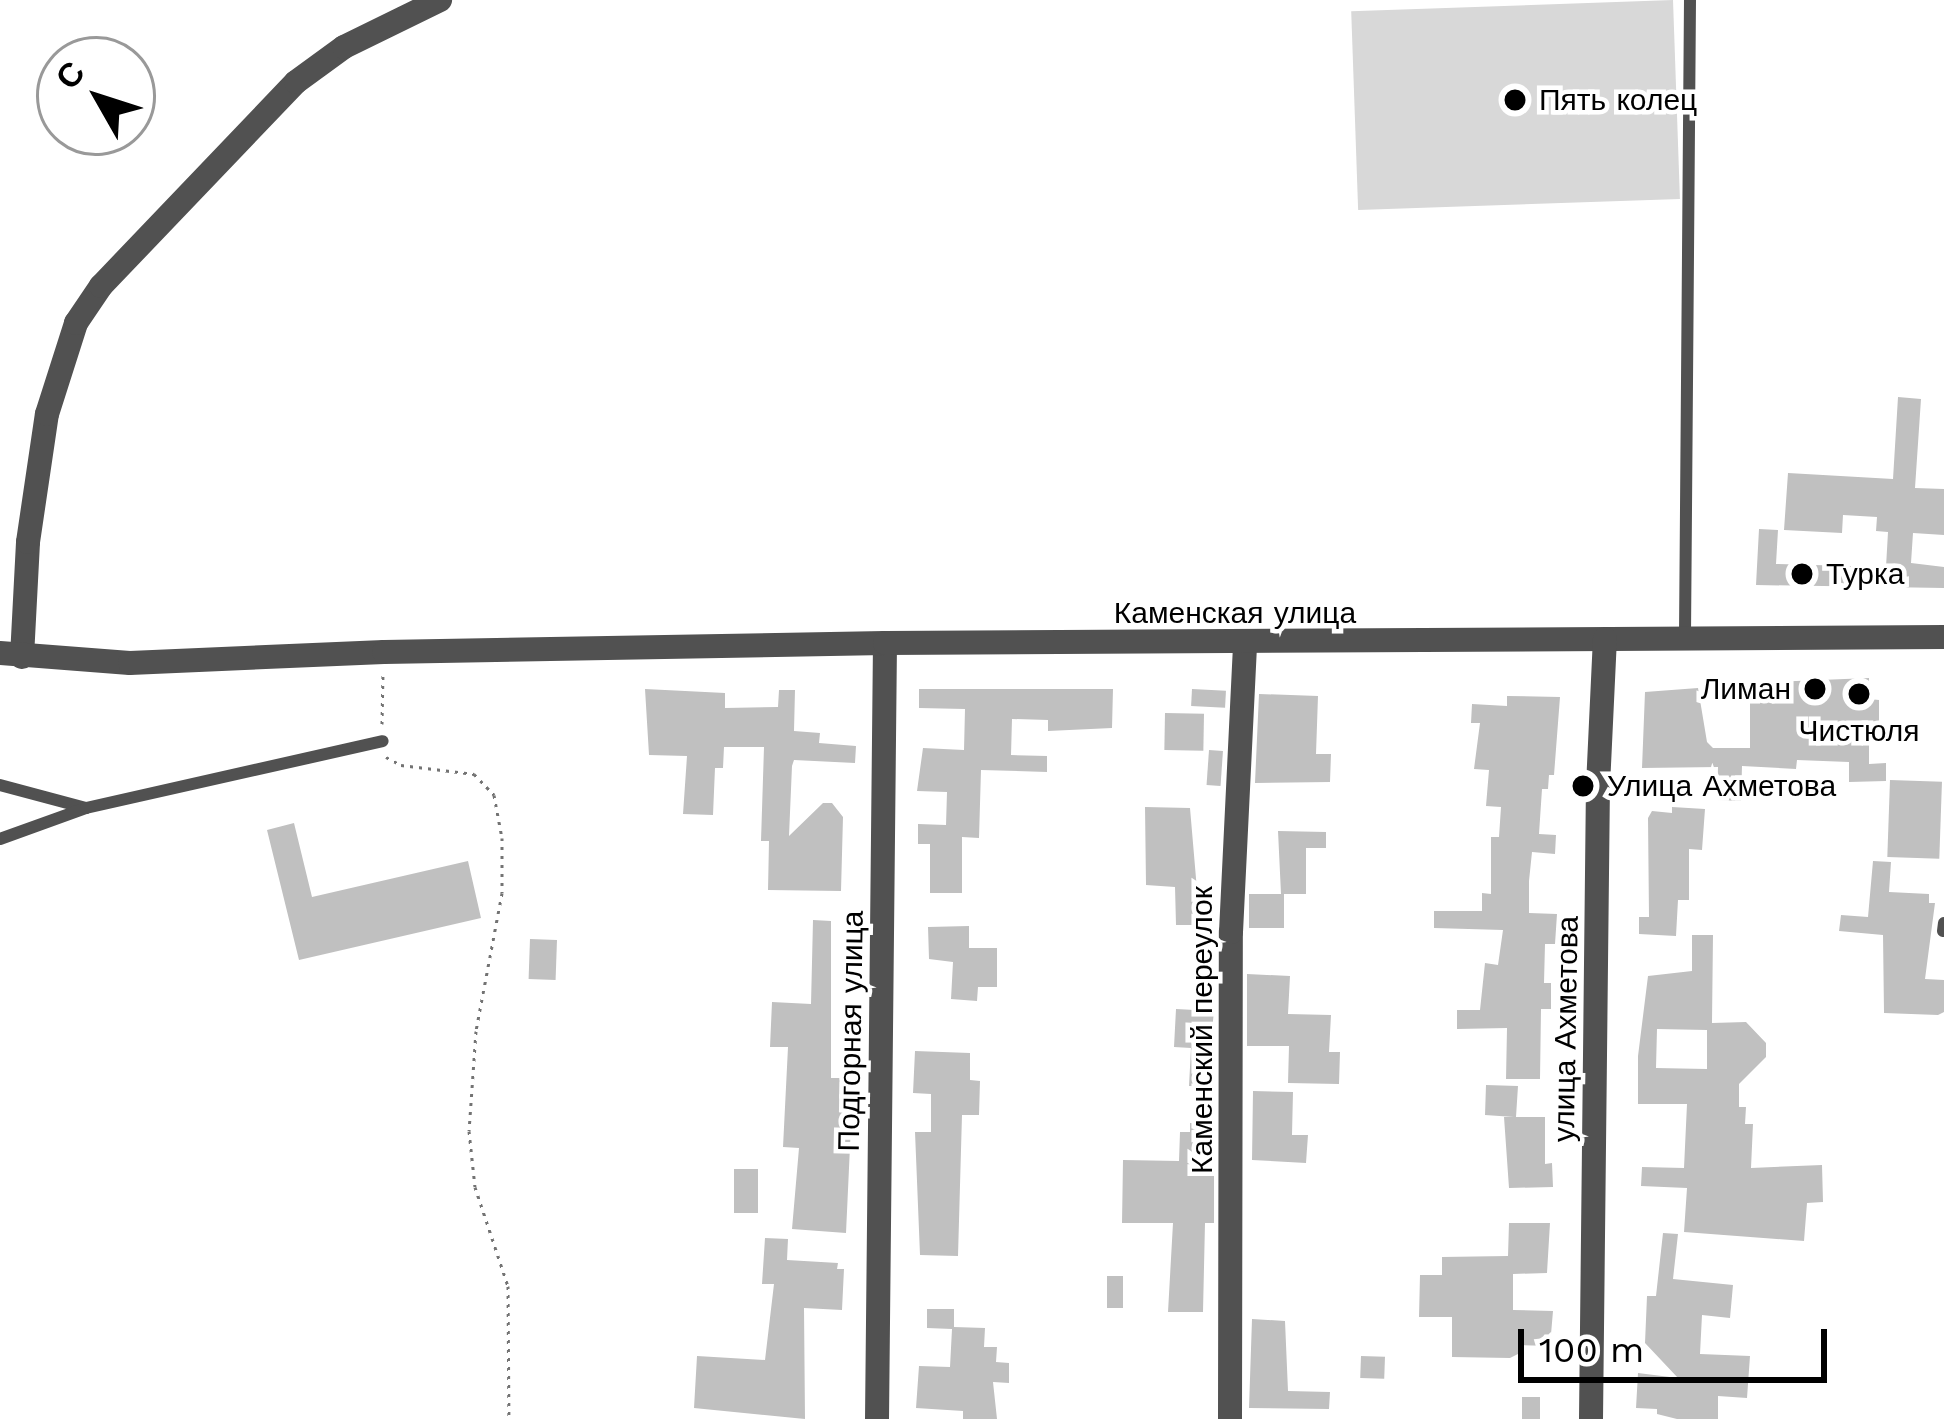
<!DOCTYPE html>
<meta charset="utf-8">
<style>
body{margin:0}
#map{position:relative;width:1944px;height:1419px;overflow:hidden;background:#fff;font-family:"Work Sans",sans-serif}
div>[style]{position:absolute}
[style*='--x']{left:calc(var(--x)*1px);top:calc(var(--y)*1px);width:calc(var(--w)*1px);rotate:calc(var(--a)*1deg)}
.green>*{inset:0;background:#d8d8d8;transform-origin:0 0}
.building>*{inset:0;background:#c0c0c0;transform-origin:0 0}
.path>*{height:3px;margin-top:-1.5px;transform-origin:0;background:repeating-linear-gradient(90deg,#737373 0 3px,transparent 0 9px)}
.service>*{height:12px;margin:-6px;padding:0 6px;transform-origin:6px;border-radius:6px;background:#515151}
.minor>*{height:24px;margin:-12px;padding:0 12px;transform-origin:12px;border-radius:12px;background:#515151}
.tertiary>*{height:24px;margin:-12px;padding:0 12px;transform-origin:12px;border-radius:12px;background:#515151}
.dots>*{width:33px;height:33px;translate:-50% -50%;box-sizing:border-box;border:6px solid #fff;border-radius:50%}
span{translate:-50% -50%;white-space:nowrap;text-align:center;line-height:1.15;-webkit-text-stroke:9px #fff;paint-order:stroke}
.poi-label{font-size:30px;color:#000}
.left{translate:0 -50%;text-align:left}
.right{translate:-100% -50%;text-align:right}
.street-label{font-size:30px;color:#000}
.north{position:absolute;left:36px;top:36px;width:120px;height:120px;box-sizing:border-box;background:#fff;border:3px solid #999;border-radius:50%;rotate:309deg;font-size:33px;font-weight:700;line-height:48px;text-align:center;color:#000}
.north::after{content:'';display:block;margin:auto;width:42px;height:54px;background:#000;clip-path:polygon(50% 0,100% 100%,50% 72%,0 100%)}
.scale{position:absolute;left:1518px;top:1329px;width:309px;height:54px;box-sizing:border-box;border:6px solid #000;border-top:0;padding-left:15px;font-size:36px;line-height:42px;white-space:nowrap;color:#000;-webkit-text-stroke:9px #fff;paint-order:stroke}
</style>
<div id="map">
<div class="green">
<i style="left:1673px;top:0;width:199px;height:322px;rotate:88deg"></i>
</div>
<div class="building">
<i style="clip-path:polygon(1898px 397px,1921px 399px,1915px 488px,1944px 489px,1944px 535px,1913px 533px,1911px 563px,1944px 567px,1944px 588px,1756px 585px,1759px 529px,1778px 530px,1776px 564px,1886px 567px,1888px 532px,1876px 531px,1877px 517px,1843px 515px,1842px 533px,1784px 530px,1788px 473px,1893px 479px)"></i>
<i style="clip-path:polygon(1869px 678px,1869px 699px,1879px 700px,1879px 726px,1869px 726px,1869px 764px,1886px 763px,1886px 781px,1849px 782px,1849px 762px,1797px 760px,1796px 769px,1742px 766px,1741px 801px,1717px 800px,1718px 767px,1642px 768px,1645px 692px,1698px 688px,1707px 742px,1713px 748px,1750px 748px,1750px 683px)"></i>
<i style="clip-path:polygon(645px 689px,725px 693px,725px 708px,778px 707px,779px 690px,795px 690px,794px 731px,820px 733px,819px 743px,856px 746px,855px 763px,794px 760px,792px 766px,789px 836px,823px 803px,832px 803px,843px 817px,841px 891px,768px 890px,769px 841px,761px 841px,764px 747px,724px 747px,723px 768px,715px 768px,713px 815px,683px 814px,687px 756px,649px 755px)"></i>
<i style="clip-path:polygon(919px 689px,1113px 689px,1112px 728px,1048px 731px,1048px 720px,1012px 719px,1011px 755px,1047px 756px,1047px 772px,981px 770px,979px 838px,962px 837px,962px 893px,930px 893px,930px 844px,918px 844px,918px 824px,946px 825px,947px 792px,917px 791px,923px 748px,964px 750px,965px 709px,919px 708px)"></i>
<i style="left:1192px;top:689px;width:34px;height:17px;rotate:3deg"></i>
<i style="clip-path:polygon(1259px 694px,1318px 696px,1316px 754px,1331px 754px,1330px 782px,1255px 783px)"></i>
<i style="clip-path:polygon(1507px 696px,1560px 697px,1554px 775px,1549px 775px,1548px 789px,1542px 789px,1539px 834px,1556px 835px,1555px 854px,1532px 852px,1529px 881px,1529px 913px,1557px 914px,1555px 944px,1545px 944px,1544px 983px,1551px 983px,1551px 1009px,1541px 1009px,1540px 1079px,1506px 1079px,1507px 1028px,1457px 1029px,1457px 1010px,1480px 1010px,1485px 963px,1498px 965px,1503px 930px,1434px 928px,1434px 911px,1482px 911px,1482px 893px,1491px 894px,1491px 837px,1499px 837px,1501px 807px,1486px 806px,1489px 770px,1474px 769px,1480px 723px,1471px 723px,1472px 704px,1507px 706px)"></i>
<i style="left:1165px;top:713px;width:39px;height:37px;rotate:1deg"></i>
<i style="left:1209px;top:750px;width:14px;height:35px;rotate:4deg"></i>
<i style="left:1890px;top:780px;width:52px;height:77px;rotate:2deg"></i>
<i style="clip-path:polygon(1145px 807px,1190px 808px,1200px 925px,1176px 925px,1175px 887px,1146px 885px)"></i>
<i style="clip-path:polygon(1672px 807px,1705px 809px,1702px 850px,1689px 849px,1689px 900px,1678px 900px,1676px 936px,1639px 934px,1639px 917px,1649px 917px,1648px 818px,1652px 811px,1672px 813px)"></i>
<i style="clip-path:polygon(294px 823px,312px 897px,468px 861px,481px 918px,299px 960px,267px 830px)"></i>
<i style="clip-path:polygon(1278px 831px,1326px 832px,1326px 848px,1306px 848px,1306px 894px,1281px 894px)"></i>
<i style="clip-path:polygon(1873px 861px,1891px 862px,1889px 892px,1929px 894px,1929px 903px,1935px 903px,1925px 979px,1944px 980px,1944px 1012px,1938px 1015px,1884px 1013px,1883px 935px,1839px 931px,1841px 915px,1868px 917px)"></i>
<i style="left:1249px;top:894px;width:35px;height:34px"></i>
<i style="clip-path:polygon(813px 920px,831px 921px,831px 1078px,845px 1078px,844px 1124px,851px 1125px,846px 1233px,792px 1229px,799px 1148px,783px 1147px,788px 1047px,770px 1047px,772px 1002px,811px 1004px)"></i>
<i style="clip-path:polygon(969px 926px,969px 948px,997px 948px,997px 987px,978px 987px,977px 1001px,951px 999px,953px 962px,929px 959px,928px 927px)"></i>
<i style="clip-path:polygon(evenodd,1692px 935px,1713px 935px,1712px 1023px,1746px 1022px,1766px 1043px,1766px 1057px,1739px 1084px,1739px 1107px,1746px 1107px,1745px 1124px,1753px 1124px,1751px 1168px,1822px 1165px,1823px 1202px,1807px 1203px,1804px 1241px,1684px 1232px,1687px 1188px,1641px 1186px,1642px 1167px,1684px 1168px,1687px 1104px,1638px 1104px,1638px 1056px,1648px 976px,1692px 971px,1692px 935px,1657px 1029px,1707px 1030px,1707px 1069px,1656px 1068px,1657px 1029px)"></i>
<i style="left:530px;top:939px;width:27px;height:40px;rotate:2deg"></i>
<i style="clip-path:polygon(1247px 974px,1290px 976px,1288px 1014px,1331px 1015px,1329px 1052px,1340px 1052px,1339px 1084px,1288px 1083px,1289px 1046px,1247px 1046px)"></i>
<i style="clip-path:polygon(1176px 1009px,1214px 1011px,1208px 1070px,1214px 1071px,1214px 1087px,1189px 1086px,1191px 1048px,1174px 1047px)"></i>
<i style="clip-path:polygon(915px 1051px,970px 1053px,970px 1080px,980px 1081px,979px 1115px,962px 1115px,958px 1256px,920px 1255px,915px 1132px,931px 1132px,931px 1094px,913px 1093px)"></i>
<i style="clip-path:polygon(1486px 1085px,1518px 1086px,1516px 1117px,1545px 1117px,1545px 1164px,1552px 1163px,1553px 1187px,1509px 1188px,1504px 1117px,1514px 1117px,1485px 1115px)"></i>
<i style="clip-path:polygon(1253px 1091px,1293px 1092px,1292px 1135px,1308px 1135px,1306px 1163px,1252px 1160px)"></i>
<i style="clip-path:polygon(1190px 1123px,1214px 1124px,1214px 1223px,1205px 1223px,1203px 1312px,1168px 1312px,1173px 1223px,1122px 1223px,1123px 1160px,1179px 1161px,1180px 1132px,1190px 1132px)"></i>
<i style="left:734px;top:1169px;width:24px;height:44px"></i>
<i style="clip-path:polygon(1509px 1223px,1550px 1223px,1547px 1273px,1513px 1274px,1513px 1310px,1553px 1311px,1550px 1346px,1518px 1345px,1518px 1354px,1510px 1358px,1452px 1357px,1452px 1317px,1419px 1317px,1420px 1275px,1442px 1275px,1442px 1257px,1508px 1256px)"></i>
<i style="clip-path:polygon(1663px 1233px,1678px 1234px,1673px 1279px,1733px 1285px,1730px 1318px,1702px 1315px,1700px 1354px,1750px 1356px,1747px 1398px,1718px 1396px,1718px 1419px,1677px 1419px,1657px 1414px,1657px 1409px,1636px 1408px,1638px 1373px,1678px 1378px,1645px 1343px,1647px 1296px,1656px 1296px)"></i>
<i style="clip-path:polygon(765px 1238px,788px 1239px,787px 1260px,838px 1263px,837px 1269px,844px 1269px,842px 1310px,804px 1308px,805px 1419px,694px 1408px,697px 1356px,765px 1360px,774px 1284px,762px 1284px)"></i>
<i style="left:1107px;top:1276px;width:16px;height:32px"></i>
<i style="clip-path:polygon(927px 1309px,954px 1309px,954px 1327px,985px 1328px,984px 1347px,997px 1347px,996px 1362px,1009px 1363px,1009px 1383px,993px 1382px,997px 1419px,963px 1419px,963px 1411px,916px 1408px,919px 1366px,950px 1367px,952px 1329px,927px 1328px)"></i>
<i style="clip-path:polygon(1252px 1319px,1285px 1321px,1288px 1391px,1330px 1392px,1329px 1409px,1249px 1408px)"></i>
<i style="left:1361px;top:1356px;width:24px;height:22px;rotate:2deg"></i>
<i style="left:1522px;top:1397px;width:18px;height:22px"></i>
</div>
<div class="path">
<i style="--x:382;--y:724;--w:50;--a:-88.9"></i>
<i style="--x:386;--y:757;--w:17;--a:28"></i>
<i style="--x:401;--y:765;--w:74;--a:7"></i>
<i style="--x:474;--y:774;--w:29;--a:46"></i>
<i style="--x:494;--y:795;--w:44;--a:79.5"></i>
<i style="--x:502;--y:838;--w:55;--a:90"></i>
<i style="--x:502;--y:893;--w:140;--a:100.7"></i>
<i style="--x:476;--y:1031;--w:100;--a:94"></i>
<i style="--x:469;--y:1131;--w:56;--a:83.9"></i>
<i style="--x:475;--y:1187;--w:104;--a:71.6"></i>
<i style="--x:508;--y:1286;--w:133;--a:89.6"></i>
</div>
<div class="service">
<i style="--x:1685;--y:636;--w:636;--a:-89.55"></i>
<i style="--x:0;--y:785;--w:89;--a:15"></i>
<i style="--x:0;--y:839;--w:91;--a:-19.8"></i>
<i style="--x:86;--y:808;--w:304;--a:-12.7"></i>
<i style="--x:1943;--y:931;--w:8;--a:-83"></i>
</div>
<div class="minor">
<i style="--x:22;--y:657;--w:115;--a:-87"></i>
<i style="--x:28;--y:542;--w:129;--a:-81.6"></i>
<i style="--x:47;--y:414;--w:96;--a:-72.3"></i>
<i style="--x:76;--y:323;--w:45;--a:-56"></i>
<i style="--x:101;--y:286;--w:282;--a:-46.3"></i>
<i style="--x:296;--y:82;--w:59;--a:-36.1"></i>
<i style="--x:344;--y:47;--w:107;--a:-26.1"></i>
<i style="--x:877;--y:1419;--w:776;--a:-89.41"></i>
<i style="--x:1230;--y:1419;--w:487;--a:-89.9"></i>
<i style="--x:1231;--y:932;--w:290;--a:-87.2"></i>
</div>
<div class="tertiary">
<i style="--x:0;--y:653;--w:130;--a:4.4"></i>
<i style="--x:130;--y:663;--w:254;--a:-2.5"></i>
<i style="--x:384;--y:652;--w:501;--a:-1.03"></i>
<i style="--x:885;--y:643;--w:1059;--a:-0.32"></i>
<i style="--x:1591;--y:1419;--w:633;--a:-89.37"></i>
<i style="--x:1598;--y:786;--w:147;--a:-87.3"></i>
</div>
<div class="dots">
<i style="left:1515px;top:100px;background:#000"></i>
<i style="left:1802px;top:574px;background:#000"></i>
<i style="left:1815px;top:689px;background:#000"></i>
<i style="left:1859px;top:694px;background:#000"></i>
<i style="left:1583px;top:786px;background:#000"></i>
</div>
<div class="poi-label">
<span class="left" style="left:1539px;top:100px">Пять колец</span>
<span class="left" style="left:1826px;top:574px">Турка</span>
<span class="right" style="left:1791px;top:689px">Лиман</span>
<span style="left:1859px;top:731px">Чистюля</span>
<span class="left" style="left:1607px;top:786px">Улица Ахметова</span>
</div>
<div class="street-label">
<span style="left:1235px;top:613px">Каменская улица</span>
<span style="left:1566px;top:1029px;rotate:-89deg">улица Ахметова</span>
<span style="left:1202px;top:1030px;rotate:-90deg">Каменский переулок</span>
<span style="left:851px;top:1031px;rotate:-89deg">Подгорная улица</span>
</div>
<div class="north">С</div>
<div class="scale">100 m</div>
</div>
